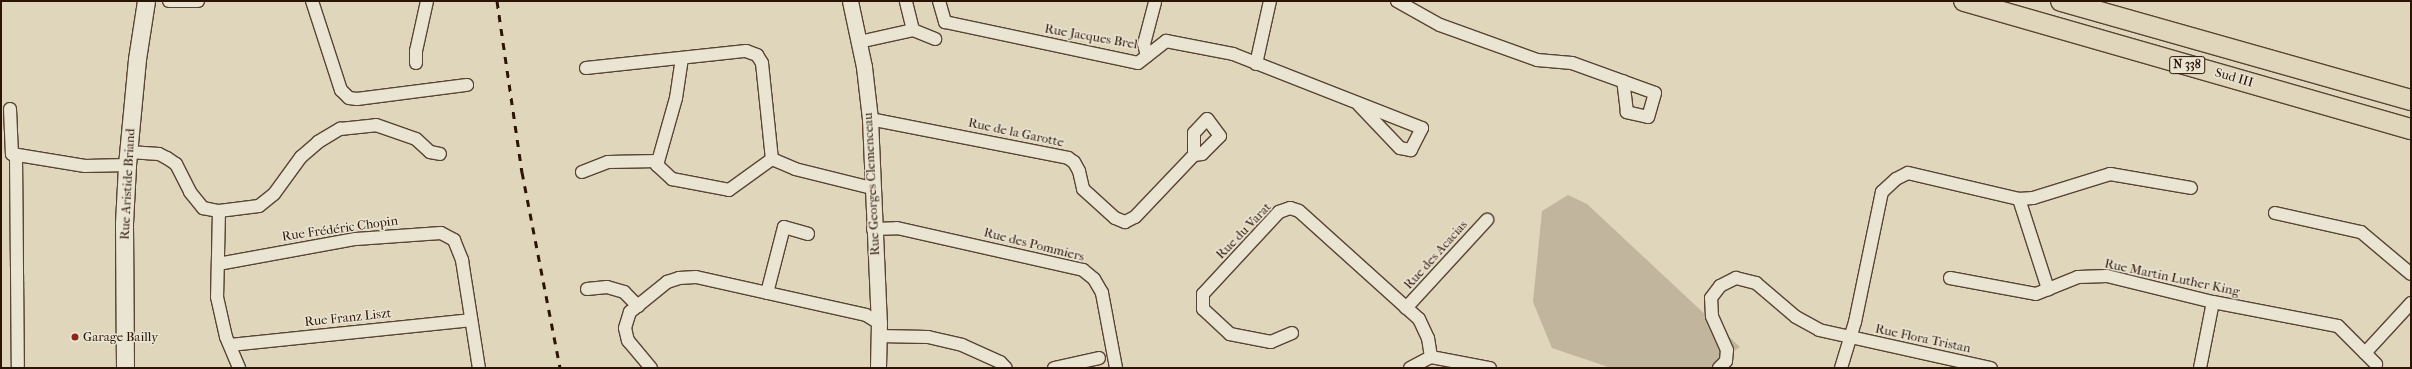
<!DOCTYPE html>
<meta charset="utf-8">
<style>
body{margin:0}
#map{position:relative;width:2412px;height:369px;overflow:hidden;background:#dfd6bc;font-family:"IM FELL French Canon",serif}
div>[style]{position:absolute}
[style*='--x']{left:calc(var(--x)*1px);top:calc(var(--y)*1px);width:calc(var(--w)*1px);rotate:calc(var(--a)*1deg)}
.green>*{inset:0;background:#c1b59d}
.roads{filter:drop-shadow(1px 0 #594433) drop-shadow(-1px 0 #594433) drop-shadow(0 1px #594433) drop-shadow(0 -1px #594433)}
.minor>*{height:12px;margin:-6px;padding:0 6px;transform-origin:6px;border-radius:6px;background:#eae4d3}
.tertiary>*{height:15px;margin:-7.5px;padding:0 7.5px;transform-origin:7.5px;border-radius:7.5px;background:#eae4d3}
.secondary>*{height:17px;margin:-8.5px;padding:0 8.5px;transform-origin:8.5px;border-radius:8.5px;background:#eae4d3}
.trunk>*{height:20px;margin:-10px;padding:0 10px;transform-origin:10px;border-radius:10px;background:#dfd6bc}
.rail>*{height:3px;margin-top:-1.5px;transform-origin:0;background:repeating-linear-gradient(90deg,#2c1405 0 7px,transparent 0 14px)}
.dots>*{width:11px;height:11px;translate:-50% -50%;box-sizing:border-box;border:2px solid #eae4d3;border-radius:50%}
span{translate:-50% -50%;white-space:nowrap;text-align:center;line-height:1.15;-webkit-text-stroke:3px #eae4d3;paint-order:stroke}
.shield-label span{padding:1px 3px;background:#eae4d3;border:1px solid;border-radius:3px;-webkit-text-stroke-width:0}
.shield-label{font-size:12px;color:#2c1405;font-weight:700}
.street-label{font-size:13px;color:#2c1405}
.poi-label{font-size:13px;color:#2c1405}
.left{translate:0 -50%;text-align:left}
.frame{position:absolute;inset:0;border:2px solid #2c1405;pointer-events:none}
</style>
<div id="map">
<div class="green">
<i style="clip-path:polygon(1568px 195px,1587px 204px,1740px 347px,1710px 368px,1611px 368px,1552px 348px,1533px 302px,1542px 211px)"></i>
</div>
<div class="roads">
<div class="minor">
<i style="--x:169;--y:1;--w:29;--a:0"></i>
<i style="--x:312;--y:1;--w:94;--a:72"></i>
<i style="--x:341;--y:90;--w:11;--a:45"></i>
<i style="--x:349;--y:98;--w:8;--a:7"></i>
<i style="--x:357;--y:99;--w:111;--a:-7.3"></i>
<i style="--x:939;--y:1;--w:22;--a:74"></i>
<i style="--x:945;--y:22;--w:197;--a:12"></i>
<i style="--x:1138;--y:63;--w:36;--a:-38"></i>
<i style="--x:1166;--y:41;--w:68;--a:11"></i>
<i style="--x:1233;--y:54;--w:203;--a:21.4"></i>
<i style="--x:1422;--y:128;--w:25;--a:117"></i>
<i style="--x:1411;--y:150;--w:11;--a:-170"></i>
<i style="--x:1400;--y:148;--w:59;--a:-133.6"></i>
<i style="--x:1397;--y:1;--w:49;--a:29.2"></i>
<i style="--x:1440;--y:25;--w:103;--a:19.8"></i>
<i style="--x:1537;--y:60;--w:35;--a:5"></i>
<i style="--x:1572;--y:63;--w:88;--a:19.9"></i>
<i style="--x:1655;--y:93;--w:25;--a:106"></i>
<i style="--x:1648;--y:117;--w:22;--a:-167"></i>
<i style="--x:1627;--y:112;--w:31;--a:-97"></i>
<i style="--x:913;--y:30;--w:24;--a:22"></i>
<i style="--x:859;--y:42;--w:55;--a:-12.5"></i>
<i style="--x:913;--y:30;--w:30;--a:-104"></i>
<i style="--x:1147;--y:56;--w:12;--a:-104"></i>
<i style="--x:1144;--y:44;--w:43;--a:-75.3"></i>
<i style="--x:682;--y:58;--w:40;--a:98.5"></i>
<i style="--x:676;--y:98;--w:70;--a:105.8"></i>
<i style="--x:657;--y:165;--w:21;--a:43"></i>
<i style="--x:672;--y:179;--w:58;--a:10.9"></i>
<i style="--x:729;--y:190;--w:53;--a:-35.8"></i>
<i style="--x:416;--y:63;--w:12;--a:-90"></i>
<i style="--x:416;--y:51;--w:51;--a:-77.6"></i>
<i style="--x:1256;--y:64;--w:65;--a:-77.5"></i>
<i style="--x:586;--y:68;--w:161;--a:-6.1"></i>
<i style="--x:746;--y:51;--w:12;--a:20"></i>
<i style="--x:757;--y:55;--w:9;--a:58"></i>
<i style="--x:762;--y:63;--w:97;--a:84.1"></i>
<i style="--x:772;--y:159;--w:25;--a:23"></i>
<i style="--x:795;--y:169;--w:79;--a:13.9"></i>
<i style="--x:10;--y:109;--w:45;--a:87.5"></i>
<i style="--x:12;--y:154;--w:74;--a:9.3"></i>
<i style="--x:85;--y:166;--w:42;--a:-1.4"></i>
<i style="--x:870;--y:119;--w:202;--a:11.1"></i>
<i style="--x:1068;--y:158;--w:7;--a:34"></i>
<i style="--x:1074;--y:162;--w:10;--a:61"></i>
<i style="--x:1079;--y:171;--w:18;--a:77"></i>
<i style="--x:1083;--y:189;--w:43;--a:42.2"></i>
<i style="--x:1115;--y:218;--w:11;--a:22"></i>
<i style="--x:1125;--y:222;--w:11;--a:-27"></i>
<i style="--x:1135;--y:217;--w:86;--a:-46.4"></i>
<i style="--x:1194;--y:155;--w:8;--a:-7"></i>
<i style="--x:1202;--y:154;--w:25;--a:-45"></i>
<i style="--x:1220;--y:136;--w:21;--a:-127"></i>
<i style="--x:1207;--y:119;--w:19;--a:133"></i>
<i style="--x:1194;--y:133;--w:22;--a:90"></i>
<i style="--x:129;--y:152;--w:30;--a:4"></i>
<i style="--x:159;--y:154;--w:9;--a:27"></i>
<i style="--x:167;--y:158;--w:11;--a:34"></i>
<i style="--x:176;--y:164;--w:31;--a:63"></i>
<i style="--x:190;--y:192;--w:21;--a:51"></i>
<i style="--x:203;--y:208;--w:16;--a:11"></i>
<i style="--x:219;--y:211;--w:40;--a:-7.1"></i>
<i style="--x:259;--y:206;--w:19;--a:-39"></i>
<i style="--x:274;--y:194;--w:46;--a:-53.9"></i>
<i style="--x:301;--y:157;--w:23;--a:-41"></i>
<i style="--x:318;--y:142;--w:26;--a:-31"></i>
<i style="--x:340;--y:129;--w:36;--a:-6"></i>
<i style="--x:376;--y:125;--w:42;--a:19.3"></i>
<i style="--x:416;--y:139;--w:19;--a:43"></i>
<i style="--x:430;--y:152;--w:10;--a:11"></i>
<i style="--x:16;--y:155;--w:211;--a:89.5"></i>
<i style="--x:582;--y:172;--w:28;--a:-21"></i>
<i style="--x:608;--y:162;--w:50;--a:-1.1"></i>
<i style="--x:2019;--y:199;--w:14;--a:-4"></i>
<i style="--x:2033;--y:198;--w:81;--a:-17.3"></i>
<i style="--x:2110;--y:174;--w:82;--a:9.8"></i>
<i style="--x:219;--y:211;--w:86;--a:91.3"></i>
<i style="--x:217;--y:297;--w:41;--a:77.3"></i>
<i style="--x:226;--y:337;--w:34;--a:67"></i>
<i style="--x:2275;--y:213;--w:88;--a:12.5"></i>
<i style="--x:2361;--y:232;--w:65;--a:40"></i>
<i style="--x:873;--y:229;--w:24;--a:-2"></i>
<i style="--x:897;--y:228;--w:191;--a:12.7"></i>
<i style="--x:1083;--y:270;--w:14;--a:39"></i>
<i style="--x:1094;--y:279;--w:16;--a:60"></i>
<i style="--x:1102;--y:293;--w:76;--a:79.4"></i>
<i style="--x:218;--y:264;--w:140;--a:-10.3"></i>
<i style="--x:356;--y:239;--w:85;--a:-4"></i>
<i style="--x:441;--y:233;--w:15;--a:28"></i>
<i style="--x:454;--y:240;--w:22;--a:68"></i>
<i style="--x:462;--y:260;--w:109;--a:81.1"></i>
<i style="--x:1950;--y:278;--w:87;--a:10.5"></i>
<i style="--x:2036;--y:294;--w:45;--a:-22"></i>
<i style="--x:2078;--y:277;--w:29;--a:-2"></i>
<i style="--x:2107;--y:276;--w:109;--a:13.8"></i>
<i style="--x:2213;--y:302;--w:127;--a:10.9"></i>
<i style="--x:2338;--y:326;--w:54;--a:45"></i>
<i style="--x:587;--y:289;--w:20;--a:-6"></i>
<i style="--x:607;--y:287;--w:18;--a:16"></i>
<i style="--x:624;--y:292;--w:20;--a:45"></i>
<i style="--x:767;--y:293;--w:68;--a:-75.6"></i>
<i style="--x:784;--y:227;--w:25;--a:16"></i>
<i style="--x:1406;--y:308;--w:120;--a:-47.4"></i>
<i style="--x:1292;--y:333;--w:23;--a:157"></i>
<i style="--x:1271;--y:342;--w:42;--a:-169"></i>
<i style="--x:1230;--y:334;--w:37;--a:-137"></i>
<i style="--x:1203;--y:309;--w:15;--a:-90"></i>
<i style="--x:1203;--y:294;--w:112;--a:-47.2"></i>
<i style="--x:1279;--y:212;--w:12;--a:-20"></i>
<i style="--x:1290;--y:208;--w:9;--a:18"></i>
<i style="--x:1299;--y:211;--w:161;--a:42"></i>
<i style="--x:1419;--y:319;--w:21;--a:65"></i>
<i style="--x:1428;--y:338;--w:19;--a:81"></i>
<i style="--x:879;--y:336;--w:49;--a:1.2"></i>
<i style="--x:928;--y:337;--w:35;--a:13"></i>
<i style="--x:962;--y:345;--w:42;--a:24.1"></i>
<i style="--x:1000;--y:362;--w:8;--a:45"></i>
<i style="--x:230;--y:345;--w:241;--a:-5.9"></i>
<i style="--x:2365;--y:353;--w:68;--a:-47.4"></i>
<i style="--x:651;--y:368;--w:35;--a:-130"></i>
<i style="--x:628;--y:341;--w:13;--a:-103"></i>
<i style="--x:625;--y:328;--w:17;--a:-73"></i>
<i style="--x:630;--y:312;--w:48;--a:-39"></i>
<i style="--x:667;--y:282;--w:13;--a:-18"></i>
<i style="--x:679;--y:278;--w:17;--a:-3"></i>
<i style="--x:696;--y:277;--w:174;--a:12.6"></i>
<i style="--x:866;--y:315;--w:15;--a:32"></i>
<i style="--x:1054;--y:368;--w:46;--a:-12.5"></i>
<i style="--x:1410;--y:368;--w:24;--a:-28"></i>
<i style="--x:1431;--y:357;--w:60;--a:10.6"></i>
<i style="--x:1719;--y:368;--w:10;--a:-45"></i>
<i style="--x:1726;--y:361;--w:11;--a:-85"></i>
<i style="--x:1727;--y:350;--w:37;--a:-114"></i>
<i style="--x:1712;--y:316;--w:18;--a:-93"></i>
<i style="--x:1711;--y:298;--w:15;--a:-53"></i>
<i style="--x:1720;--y:286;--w:18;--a:-27"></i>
<i style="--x:1736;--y:278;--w:21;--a:14"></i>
<i style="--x:1756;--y:283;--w:52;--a:40.4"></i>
<i style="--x:1796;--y:317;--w:26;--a:29"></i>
<i style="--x:1819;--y:330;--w:176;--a:12.5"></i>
<i style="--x:1841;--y:368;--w:48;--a:-73.1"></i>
<i style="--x:1855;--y:322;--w:133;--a:-78.3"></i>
<i style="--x:1882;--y:192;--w:19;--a:-43"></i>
<i style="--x:1896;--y:179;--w:13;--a:-27"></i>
<i style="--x:1908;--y:173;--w:114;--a:13.2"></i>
<i style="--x:2019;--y:199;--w:95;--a:72.1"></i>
<i style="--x:2200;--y:368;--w:67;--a:-78.9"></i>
</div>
<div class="tertiary">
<i style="--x:850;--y:1;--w:67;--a:78"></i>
<i style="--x:864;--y:67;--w:52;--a:83.4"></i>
<i style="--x:870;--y:119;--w:204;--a:87.5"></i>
<i style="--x:879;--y:323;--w:45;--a:91.3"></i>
</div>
<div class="secondary">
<i style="--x:125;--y:368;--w:145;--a:-90.4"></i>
<i style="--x:124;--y:223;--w:58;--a:-87"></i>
<i style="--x:127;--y:165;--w:106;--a:-84.6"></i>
<i style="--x:137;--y:59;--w:59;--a:-81.2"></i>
</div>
<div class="trunk">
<i style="--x:1964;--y:1;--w:465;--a:16"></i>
<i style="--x:2061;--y:1;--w:364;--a:15.8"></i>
</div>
</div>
<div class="rail">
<i style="--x:497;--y:1;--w:173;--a:81.7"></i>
<i style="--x:522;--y:172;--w:200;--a:79"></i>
</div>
<div class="dots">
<i style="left:75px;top:337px;background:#8f2418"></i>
</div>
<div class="shield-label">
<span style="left:2187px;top:65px">N 338</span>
</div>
<div class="street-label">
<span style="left:1091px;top:37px;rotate:10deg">Rue Jacques Brel</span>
<span style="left:2234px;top:78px;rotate:16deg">Sud III</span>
<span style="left:1016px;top:133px;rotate:12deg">Rue de la Garotte</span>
<span style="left:128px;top:184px;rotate:-87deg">Rue Aristide Briand</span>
<span style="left:872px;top:184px;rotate:-93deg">Rue Georges Clemenceau</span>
<span style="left:340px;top:229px;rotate:-8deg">Rue Frédéric Chopin</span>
<span style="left:1244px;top:231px;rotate:-46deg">Rue du Varat</span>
<span style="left:1034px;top:245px;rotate:14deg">Rue des Pommiers</span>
<span style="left:1436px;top:255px;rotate:-48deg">Rue des Acacias</span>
<span style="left:2172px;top:278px;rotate:12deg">Rue Martin Luther King</span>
<span style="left:348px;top:318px;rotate:-6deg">Rue Franz Liszt</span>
<span style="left:1923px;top:339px;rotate:12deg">Rue Flora Tristan</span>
</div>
<div class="poi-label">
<span class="left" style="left:83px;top:337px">Garage Bailly</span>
</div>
<div class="frame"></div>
</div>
